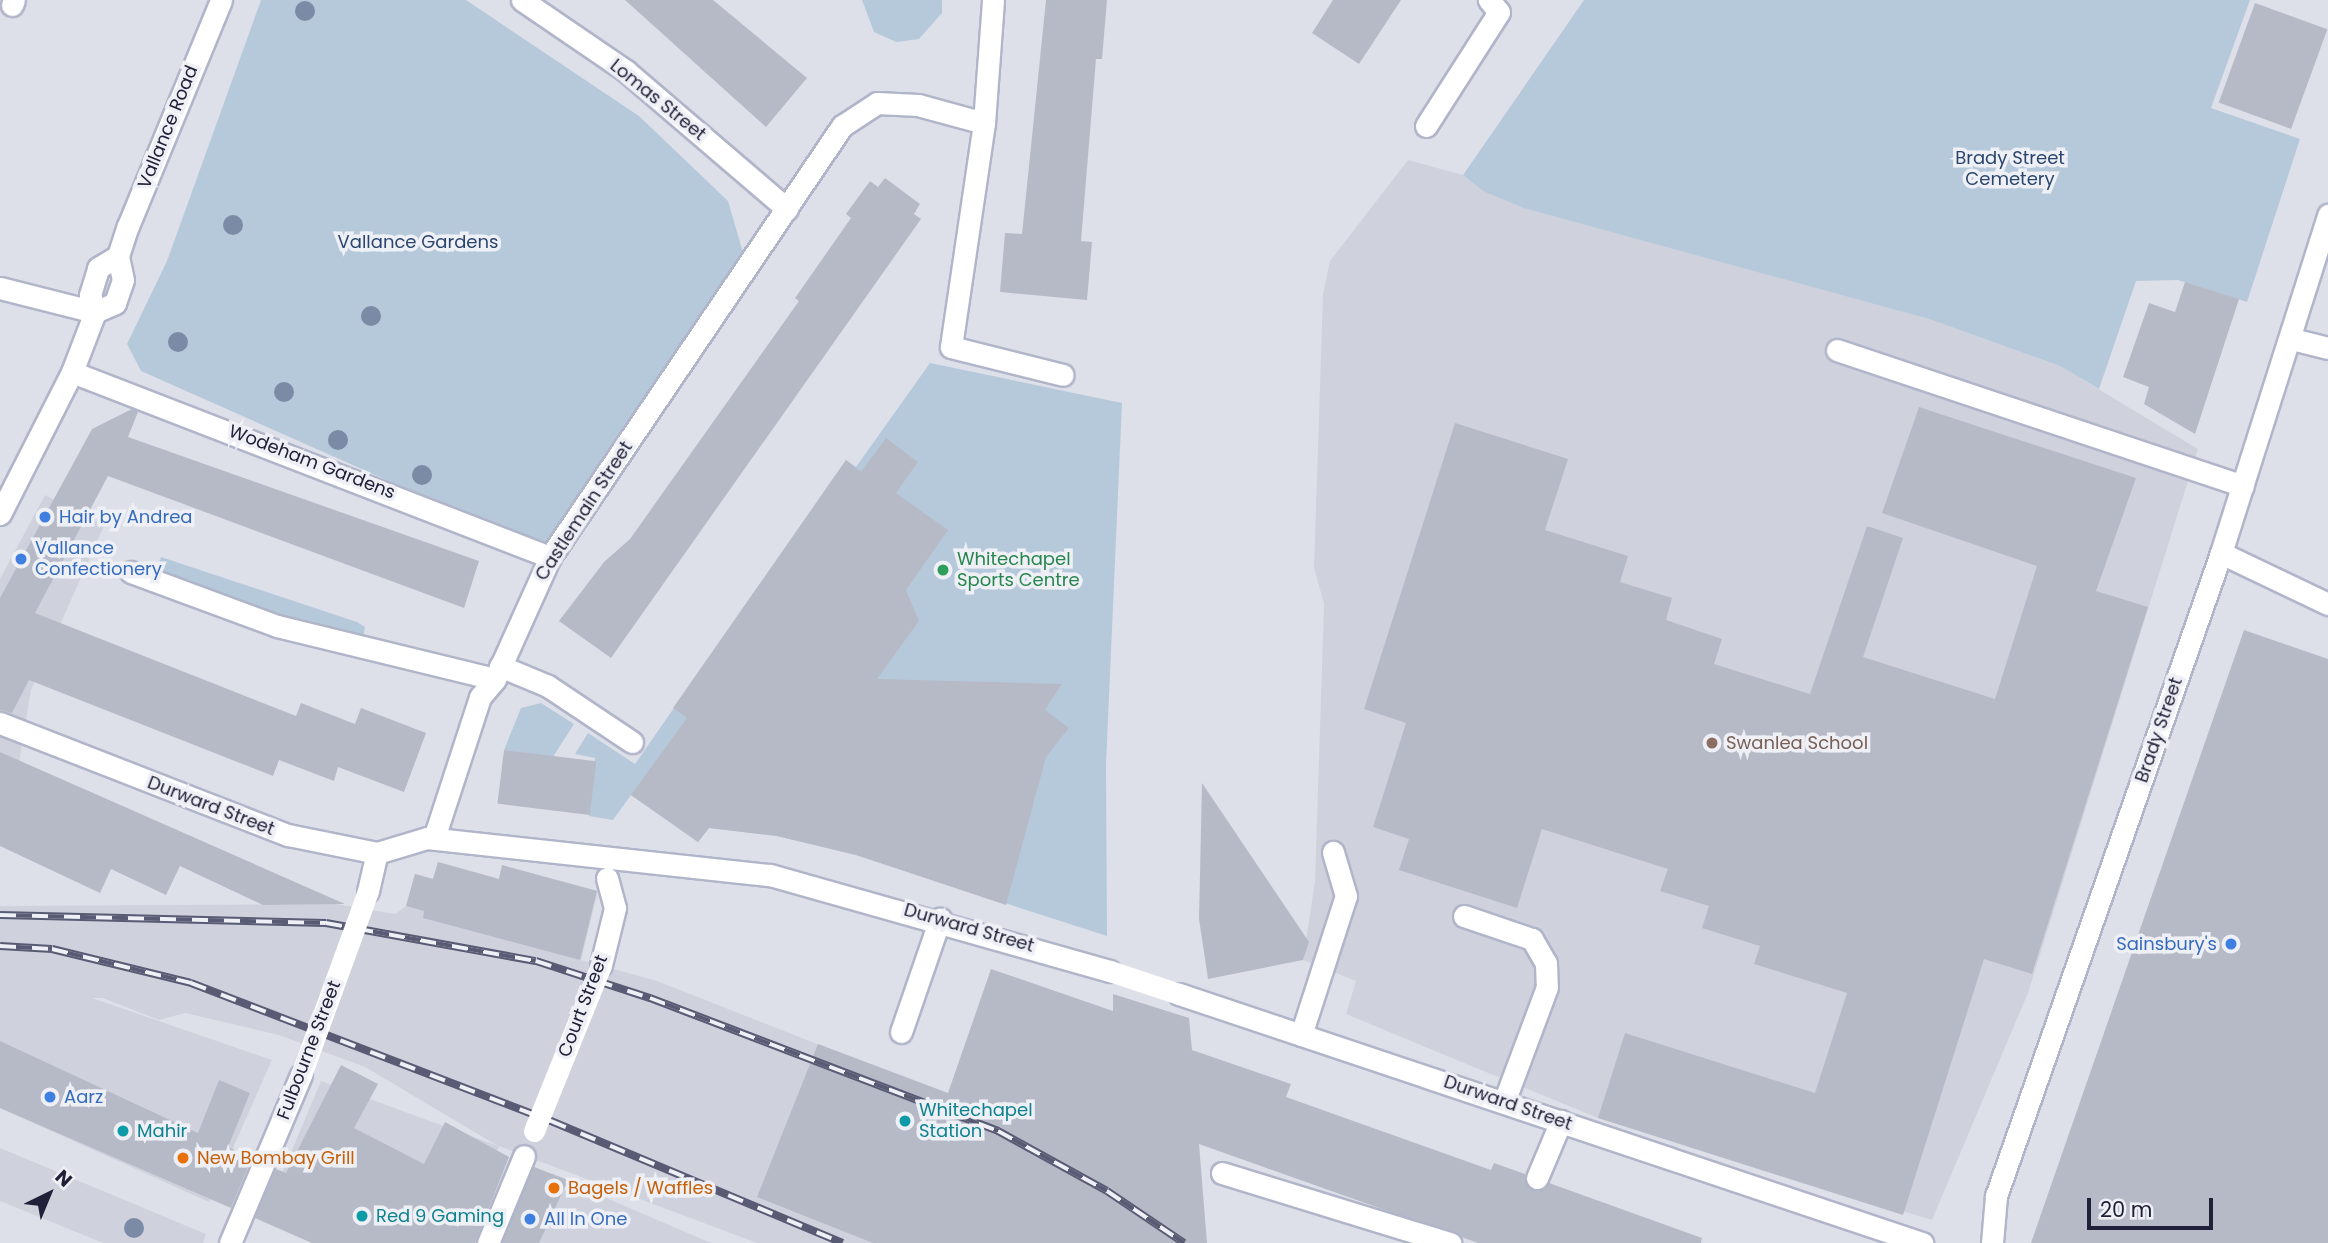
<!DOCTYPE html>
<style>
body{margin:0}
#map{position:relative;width:2328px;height:1243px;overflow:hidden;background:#dee0e9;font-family:Poppins,sans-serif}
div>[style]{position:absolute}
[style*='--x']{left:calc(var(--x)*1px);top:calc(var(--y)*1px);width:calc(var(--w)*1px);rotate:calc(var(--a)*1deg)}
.built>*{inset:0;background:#cfd2dd}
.green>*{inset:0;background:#b6c9db}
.building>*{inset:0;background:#b6bac7;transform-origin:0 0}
.roads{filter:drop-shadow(2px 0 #b1b5c9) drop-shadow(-2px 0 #b1b5c9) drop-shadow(0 2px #b1b5c9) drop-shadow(0 -2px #b1b5c9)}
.lane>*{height:21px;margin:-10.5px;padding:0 10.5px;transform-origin:10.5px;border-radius:10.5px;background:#fff}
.street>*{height:21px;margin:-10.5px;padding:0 10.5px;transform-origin:10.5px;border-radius:10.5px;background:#fff}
.secondary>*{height:21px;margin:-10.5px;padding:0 10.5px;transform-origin:10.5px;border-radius:10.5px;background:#fff}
.rail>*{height:8px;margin-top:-4px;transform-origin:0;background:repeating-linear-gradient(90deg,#eef0f6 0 16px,#595b74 0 32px);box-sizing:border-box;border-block:2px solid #595b74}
.street-bridge>*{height:21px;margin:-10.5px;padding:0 10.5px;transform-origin:10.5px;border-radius:10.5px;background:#fff}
.trees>*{width:20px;height:20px;margin:-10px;border-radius:50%;background:#7c8ba5}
.dots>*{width:19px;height:19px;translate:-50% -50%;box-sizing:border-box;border:4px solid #eef0f6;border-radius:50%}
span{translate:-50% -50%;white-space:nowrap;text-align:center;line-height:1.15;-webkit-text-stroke:7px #eef0f6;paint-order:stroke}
.street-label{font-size:18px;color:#202138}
.park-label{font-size:18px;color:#2b466e}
.shop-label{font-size:18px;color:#366cbe}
.left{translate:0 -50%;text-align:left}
.right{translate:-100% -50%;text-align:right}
.leisure-label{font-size:18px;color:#27864d}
.education-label{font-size:18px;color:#785e54}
.culture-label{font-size:18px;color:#0d838f}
.food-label{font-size:18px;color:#c56008}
.north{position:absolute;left:14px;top:1159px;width:70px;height:70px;-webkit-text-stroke:5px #eef0f6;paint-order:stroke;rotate:43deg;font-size:19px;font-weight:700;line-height:28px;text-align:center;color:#202138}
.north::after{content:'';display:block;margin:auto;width:24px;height:32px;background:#202138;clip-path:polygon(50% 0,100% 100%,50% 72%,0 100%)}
.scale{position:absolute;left:2087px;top:1198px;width:126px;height:32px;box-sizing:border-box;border:4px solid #202138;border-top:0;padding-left:9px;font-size:21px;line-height:24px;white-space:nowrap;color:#202138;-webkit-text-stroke:5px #eef0f6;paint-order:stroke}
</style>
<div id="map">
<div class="built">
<i style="clip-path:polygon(1408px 160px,1463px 175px,1483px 191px,1929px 319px,2060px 366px,2198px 449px,2028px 993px,1932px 1220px,1598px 1118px,1447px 1056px,1346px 1014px,1356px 981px,1303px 960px,1315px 881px,1324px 604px,1314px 568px,1323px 294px,1330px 261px)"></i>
<i style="clip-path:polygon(45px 495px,104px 526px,31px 690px,14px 794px,0 838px,0 579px)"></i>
<i style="clip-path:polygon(438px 862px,499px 879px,502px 865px,598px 891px,581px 960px,657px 981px,830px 1049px,1124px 1243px,757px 1243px,499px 1146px,478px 1195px,312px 1243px,262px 1221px,321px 1081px,498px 1146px,365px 1067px,279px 1035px,185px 1013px,159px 1020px,103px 998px,92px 998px,272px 1060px,209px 1202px,0 1108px,0 906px,336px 904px,395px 914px,406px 906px,415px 874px,433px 879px)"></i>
<i style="clip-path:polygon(0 1148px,206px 1234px,203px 1243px,103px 1243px,0 1201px)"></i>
<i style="clip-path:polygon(532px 1166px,711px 1243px,500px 1243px)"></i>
</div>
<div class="green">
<i style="clip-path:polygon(261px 0,466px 0,639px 116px,728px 201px,744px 256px,552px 546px,542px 549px,141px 371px,127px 344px,167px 261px)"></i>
<i style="clip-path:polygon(862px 0,942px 0,942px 13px,919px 39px,896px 42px,874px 32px)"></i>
<i style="clip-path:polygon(1584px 0,2250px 0,2211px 108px,2300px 139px,2247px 302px,2178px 280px,2136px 281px,2099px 389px,2060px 366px,1929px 319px,1524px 208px,1483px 191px,1463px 175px)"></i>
<i style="clip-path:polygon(930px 363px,1122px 403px,1106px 765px,1107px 936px,856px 855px,777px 836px,709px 828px,698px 842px,631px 795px,613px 820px,589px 816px,595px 758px,575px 754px,588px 733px,635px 764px,846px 460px,856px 467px)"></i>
<i style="clip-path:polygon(161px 557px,357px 622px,365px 627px,361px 654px,244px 627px,148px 591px)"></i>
<i style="clip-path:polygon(541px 703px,574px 724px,553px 757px,504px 750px,521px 708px)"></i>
</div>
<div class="building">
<i style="clip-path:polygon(625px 0,713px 0,807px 78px,766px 127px)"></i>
<i style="clip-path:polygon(1046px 0,1107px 0,1102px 59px,1096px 59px,1081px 241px,1092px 242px,1087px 300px,1000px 292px,1005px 233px,1022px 234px)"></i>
<i style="clip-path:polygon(1333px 0,1401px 0,1359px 64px,1312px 33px)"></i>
<i style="left:2255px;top:3px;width:77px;height:106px;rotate:20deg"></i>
<i style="clip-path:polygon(885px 178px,920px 204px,914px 214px,921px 219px,611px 658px,559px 621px,604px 562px,630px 539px,799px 301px,795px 298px,851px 218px,846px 214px,870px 181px,878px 187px)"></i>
<i style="clip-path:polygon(2185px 282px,2239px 299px,2195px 434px,2144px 404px,2149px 387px,2123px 377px,2149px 303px,2175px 312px)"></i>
<i style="clip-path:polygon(1919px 407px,2136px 478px,2096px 591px,2148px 607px,2032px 974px,1984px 959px,1903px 1215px,1598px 1118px,1625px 1033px,1815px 1093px,1847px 993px,1754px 964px,1760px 946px,1702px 928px,1709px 906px,1660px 891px,1668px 869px,1542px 829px,1517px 908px,1399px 870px,1409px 839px,1373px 827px,1406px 723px,1364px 709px,1455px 423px,1568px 459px,1545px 530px,1628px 556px,1620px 582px,1672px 598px,1666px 620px,1722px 639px,1714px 664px,1810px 694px,1867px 526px,1903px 538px,1863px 657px,1995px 699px,2037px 566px,1882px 513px)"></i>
<i style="clip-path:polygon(132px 409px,138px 412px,128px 437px,479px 561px,464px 608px,108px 476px,35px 613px,296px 716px,301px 703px,355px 724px,361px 708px,426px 733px,404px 792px,338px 767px,334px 781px,279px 760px,273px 776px,29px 680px,12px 713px,0 710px,0 598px,92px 429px)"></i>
<i style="clip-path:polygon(886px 438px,918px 462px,896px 493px,948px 530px,906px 590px,919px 621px,877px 679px,1062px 684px,1045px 710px,1069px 728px,1046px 757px,1006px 905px,856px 855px,777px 836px,709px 828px,698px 842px,631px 795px,687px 718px,673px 708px,846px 460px,861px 472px)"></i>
<i style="clip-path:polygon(2244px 630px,2328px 659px,2328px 1243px,2031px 1243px)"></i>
<i style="left:504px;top:750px;width:93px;height:54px;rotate:7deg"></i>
<i style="clip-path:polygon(0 752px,345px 904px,263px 905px,180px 866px,166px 895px,111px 869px,100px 893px,0 846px)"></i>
<i style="clip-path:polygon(1202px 783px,1309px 942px,1303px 960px,1208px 979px,1199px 919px)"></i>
<i style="clip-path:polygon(438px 862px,499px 879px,502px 865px,597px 891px,580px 960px,423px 918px,424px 911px,406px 906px,415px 874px,433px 879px)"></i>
<i style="clip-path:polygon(991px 969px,1113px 1011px,1113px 994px,1189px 1018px,1192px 1050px,1291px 1084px,1286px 1097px,1491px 1170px,1494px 1163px,1525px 1174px,1533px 1190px,1549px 1183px,1702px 1238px,1701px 1243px,1478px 1243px,1199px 1144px,1207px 1243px,873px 1243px,757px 1197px,818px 1044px,948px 1093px)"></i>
<i style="clip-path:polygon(0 1041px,198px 1133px,219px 1080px,250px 1093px,228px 1147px,252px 1158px,231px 1208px,0 1108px)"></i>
<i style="clip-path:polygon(341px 1065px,378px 1084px,354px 1128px,424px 1164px,445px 1122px,509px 1157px,475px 1243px,312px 1243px,255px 1218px,276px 1169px,286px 1173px)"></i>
<i style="clip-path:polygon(534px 1167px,568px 1180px,539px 1243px,502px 1243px)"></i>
</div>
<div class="roads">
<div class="lane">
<i style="--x:984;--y:123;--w:226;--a:98.4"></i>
<i style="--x:951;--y:347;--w:115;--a:14"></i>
<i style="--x:1426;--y:126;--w:135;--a:-57.4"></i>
<i style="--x:1499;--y:12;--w:16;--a:-130"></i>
<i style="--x:2292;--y:339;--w:37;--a:14"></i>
<i style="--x:1837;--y:350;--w:428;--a:18.5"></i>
<i style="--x:131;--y:572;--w:156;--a:20.3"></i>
<i style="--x:277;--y:626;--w:224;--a:13.7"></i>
<i style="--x:500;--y:666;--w:52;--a:22.6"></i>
<i style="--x:548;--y:686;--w:101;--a:33.7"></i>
<i style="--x:1464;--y:916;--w:72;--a:18.7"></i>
<i style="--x:1532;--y:939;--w:28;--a:60"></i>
<i style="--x:1546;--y:963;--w:24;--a:88"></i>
<i style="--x:1547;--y:987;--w:123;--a:110.5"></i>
<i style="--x:901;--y:1032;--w:120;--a:-71"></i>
<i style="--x:1301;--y:1035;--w:146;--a:-72.1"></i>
<i style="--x:1346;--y:896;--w:46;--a:-106.5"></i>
<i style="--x:1222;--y:1173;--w:239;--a:17.1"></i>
</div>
<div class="street">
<i style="--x:522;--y:0;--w:126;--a:34.3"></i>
<i style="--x:626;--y:71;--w:212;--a:40.6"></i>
<i style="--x:12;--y:5;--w:5;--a:-68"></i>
<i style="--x:0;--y:288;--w:98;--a:14.2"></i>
<i style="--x:72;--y:372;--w:513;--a:21.16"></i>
<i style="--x:2221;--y:553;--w:119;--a:25.5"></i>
<i style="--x:0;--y:723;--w:309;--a:21.3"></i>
<i style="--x:288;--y:835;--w:91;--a:11.4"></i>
<i style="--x:377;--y:853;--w:52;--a:-16.7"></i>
<i style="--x:427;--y:838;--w:345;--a:6.2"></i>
<i style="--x:770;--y:875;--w:353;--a:15.8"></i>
<i style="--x:434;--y:838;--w:148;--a:-71.9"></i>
<i style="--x:480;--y:697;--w:23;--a:-50"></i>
<i style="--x:495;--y:679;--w:134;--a:-65.7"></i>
<i style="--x:550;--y:557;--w:521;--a:-55.88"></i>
<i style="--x:842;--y:126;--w:42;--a:-33.3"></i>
<i style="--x:877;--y:103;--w:41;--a:2.8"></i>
<i style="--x:918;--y:105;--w:68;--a:15.3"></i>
<i style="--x:984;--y:123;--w:123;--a:-85.8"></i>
<i style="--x:368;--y:891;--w:39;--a:-77"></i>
<i style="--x:601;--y:965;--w:59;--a:-76.2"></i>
<i style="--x:615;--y:908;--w:31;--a:-105"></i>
<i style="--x:1179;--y:994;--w:784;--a:18.53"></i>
<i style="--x:1537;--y:1178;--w:62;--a:-67.2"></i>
<i style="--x:230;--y:1243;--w:182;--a:-67.1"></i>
<i style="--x:488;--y:1243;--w:94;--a:-67.5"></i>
<i style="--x:1992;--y:1243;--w:47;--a:-85.1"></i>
<i style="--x:1996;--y:1196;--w:681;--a:-70.71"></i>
<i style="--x:2221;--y:553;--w:355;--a:-72.4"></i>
</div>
<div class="secondary">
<i style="--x:95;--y:312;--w:22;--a:-24"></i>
<i style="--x:115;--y:303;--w:24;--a:-71"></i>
<i style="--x:123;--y:280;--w:25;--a:-102"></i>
<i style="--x:118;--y:256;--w:32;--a:-72"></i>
<i style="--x:128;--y:226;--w:244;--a:-67.6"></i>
<i style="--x:0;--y:514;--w:159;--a:-63.1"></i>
<i style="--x:72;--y:372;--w:64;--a:-69"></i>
<i style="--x:95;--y:312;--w:18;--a:-106"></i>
<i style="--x:90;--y:295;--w:28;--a:-73"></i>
<i style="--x:98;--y:268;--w:23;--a:-31"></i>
</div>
</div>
<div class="rail">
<i style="--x:0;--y:915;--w:326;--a:1.4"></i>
<i style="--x:326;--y:923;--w:213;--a:10.3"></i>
<i style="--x:536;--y:961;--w:120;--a:18"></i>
<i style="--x:650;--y:998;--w:373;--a:20.9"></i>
<i style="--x:998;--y:1131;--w:124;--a:28.8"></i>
<i style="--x:1107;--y:1191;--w:93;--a:34"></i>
<i style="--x:0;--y:946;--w:52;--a:3.3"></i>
<i style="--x:52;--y:949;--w:143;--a:13.7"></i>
<i style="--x:191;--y:983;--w:386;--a:21"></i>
<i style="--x:551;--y:1121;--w:316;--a:22.7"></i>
</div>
<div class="street-bridge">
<i style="--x:1110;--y:971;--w:73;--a:18.4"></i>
<i style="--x:301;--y:1075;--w:196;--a:-70"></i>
<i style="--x:534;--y:1131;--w:179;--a:-68"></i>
</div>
<div class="trees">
<i style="left:305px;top:11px"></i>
<i style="left:233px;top:225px"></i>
<i style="left:371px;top:316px"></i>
<i style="left:178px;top:342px"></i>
<i style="left:284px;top:392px"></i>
<i style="left:338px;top:440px"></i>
<i style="left:422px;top:475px"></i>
<i style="left:134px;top:1228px"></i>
</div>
<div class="dots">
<i style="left:45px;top:517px;background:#3f7fe0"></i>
<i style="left:21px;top:559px;background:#3f7fe0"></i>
<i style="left:943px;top:570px;background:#2e9e5b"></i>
<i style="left:1712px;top:743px;background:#8d6e63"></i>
<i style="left:2231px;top:944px;background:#3f7fe0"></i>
<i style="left:50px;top:1097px;background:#3f7fe0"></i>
<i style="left:905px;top:1121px;background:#0f9aa8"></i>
<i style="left:123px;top:1131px;background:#0f9aa8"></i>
<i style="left:183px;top:1158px;background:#e8710a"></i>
<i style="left:554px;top:1188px;background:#e8710a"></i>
<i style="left:362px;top:1216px;background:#0f9aa8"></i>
<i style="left:530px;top:1219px;background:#3f7fe0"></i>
</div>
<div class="street-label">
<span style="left:658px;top:100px;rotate:39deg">Lomas Street</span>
<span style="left:168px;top:127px;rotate:-68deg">Vallance Road</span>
<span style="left:312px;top:462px;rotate:21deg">Wodeham Gardens</span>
<span style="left:584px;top:511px;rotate:-57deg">Castlemain Street</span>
<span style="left:2159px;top:730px;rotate:-71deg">Brady Street</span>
<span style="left:211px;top:806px;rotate:21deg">Durward Street</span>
<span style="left:969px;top:928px;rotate:16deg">Durward Street</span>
<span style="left:583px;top:1006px;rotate:-69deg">Court Street</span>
<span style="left:309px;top:1050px;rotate:-69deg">Fulbourne Street</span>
<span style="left:1508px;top:1103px;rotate:19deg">Durward Street</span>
</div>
<div class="park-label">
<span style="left:2010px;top:169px">Brady Street<br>Cemetery</span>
<span style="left:418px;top:242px">Vallance Gardens</span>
</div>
<div class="shop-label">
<span class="left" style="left:59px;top:517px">Hair by Andrea</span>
<span class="left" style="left:35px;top:559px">Vallance<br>Confectionery</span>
<span class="right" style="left:2217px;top:944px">Sainsbury's</span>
<span class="left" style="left:64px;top:1097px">Aarz</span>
<span class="left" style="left:544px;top:1219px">All In One</span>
</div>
<div class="leisure-label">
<span class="left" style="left:957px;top:570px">Whitechapel<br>Sports Centre</span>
</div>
<div class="education-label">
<span class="left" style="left:1726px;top:743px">Swanlea School</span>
</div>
<div class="culture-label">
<span class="left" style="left:919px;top:1121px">Whitechapel<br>Station</span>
<span class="left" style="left:137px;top:1131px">Mahir</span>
<span class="left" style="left:376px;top:1216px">Red 9 Gaming</span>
</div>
<div class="food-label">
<span class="left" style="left:197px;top:1158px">New Bombay Grill</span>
<span class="left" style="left:568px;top:1188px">Bagels / Waffles</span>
</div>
<div class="north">N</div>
<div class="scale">20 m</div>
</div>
